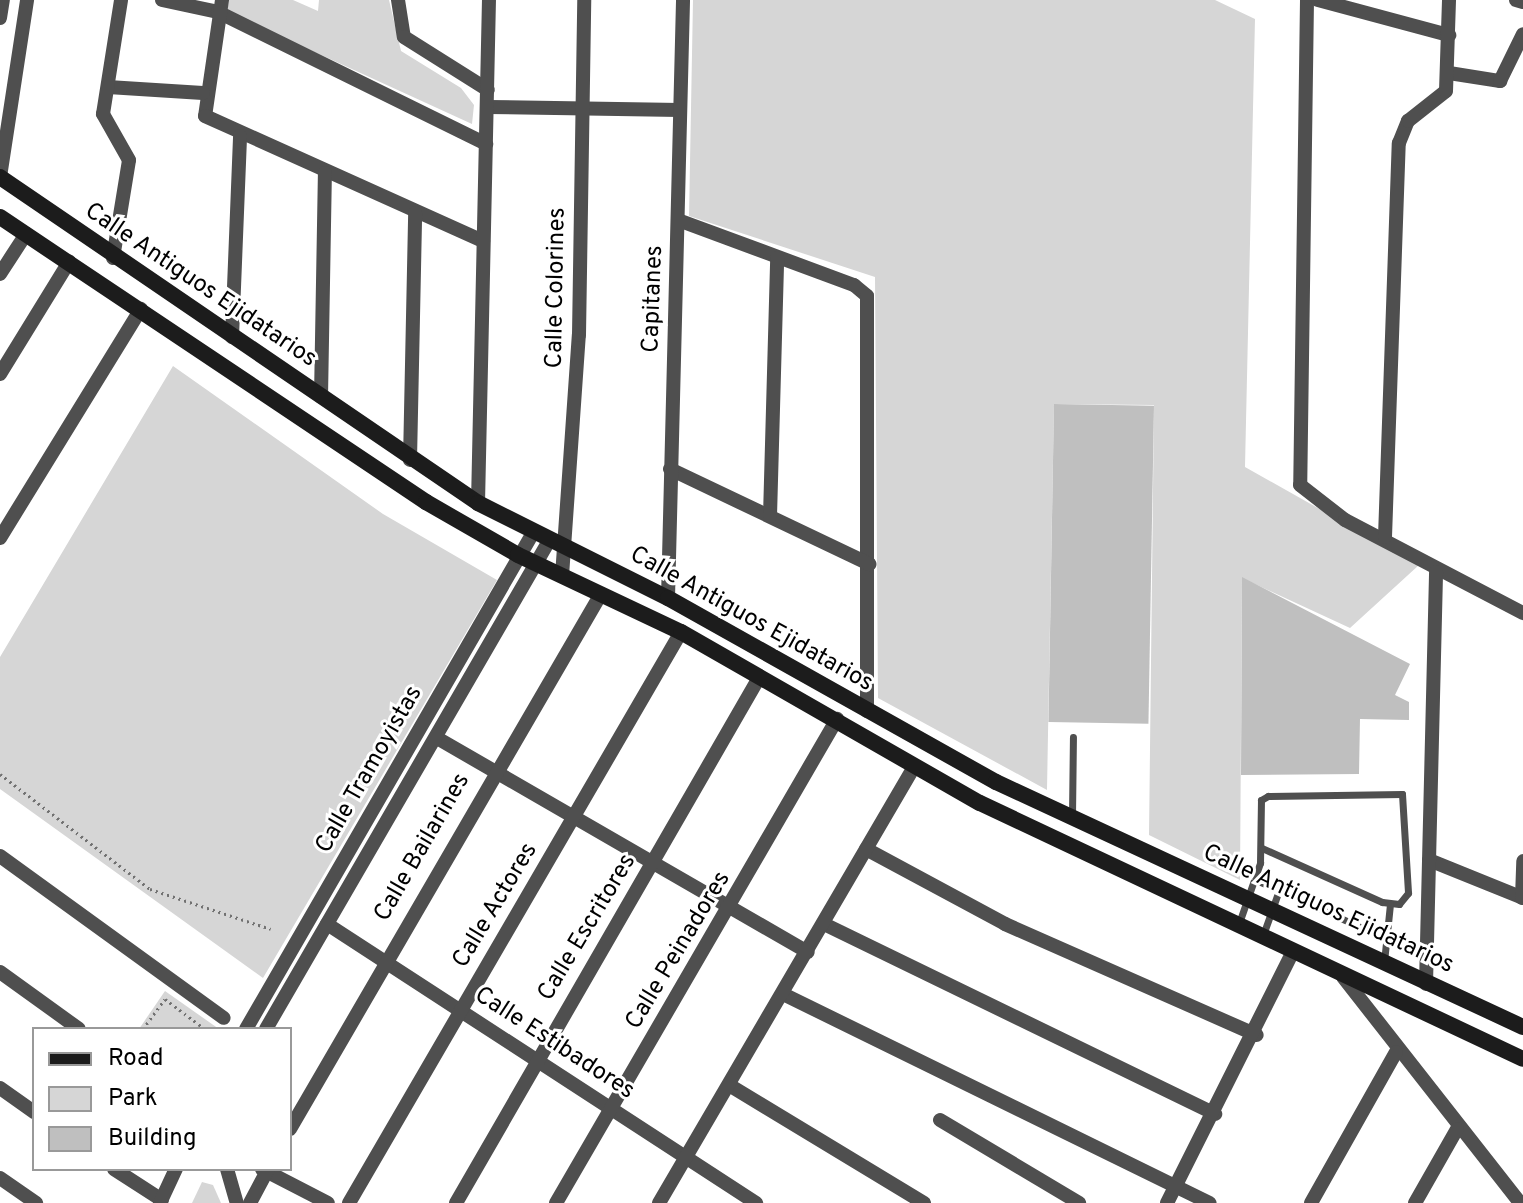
<!DOCTYPE html>
<style>
body{margin:0}
#map{position:relative;width:1523px;height:1203px;overflow:hidden;background:#fff;font-family:Overpass,sans-serif}
div>[style]{position:absolute}
[style*='--x']{left:calc(var(--x)*1px);top:calc(var(--y)*1px);width:calc(var(--w)*1px);rotate:calc(var(--a)*1deg)}
.green>*{inset:0;background:#d6d6d6}
.building>*{inset:0;background:#bfbfbf;transform-origin:0 0}
.path>*{height:3px;margin-top:-1.5px;transform-origin:0;background:repeating-linear-gradient(90deg,#717171 0 2px,transparent 0 6px)}
.lane>*{height:7px;margin:-3.5px;padding:0 3.5px;transform-origin:3.5px;border-radius:3.5px;background:#4f4f4f}
.street>*{height:14px;margin:-7px;padding:0 7px;transform-origin:7px;border-radius:7px;background:#4f4f4f}
.secondary>*{height:16px;margin:-8px;padding:0 8px;transform-origin:8px;border-radius:8px;background:#1c1c1c}
span{translate:-50% -50%;white-space:nowrap;text-align:center;line-height:1.15;-webkit-text-stroke:6px #fff;paint-order:stroke}
.street-label{font-size:24px;color:#000}
.legend{position:absolute;left:32px;top:1027px;width:260px;height:144px;box-sizing:border-box;background:#fff;border:2px solid #999;margin:0;padding:10px 14px;list-style:none;font-size:24px;color:#000}
.legend li{display:flex;align-items:center;gap:16px;height:40px}
.legend b{width:40px;border:2px solid #999}
</style>
<div id="map">
<div class="green">
<i style="clip-path:polygon(229px 0,293px 0,318px 11px,319px 0,389px 0,401px 51px,461px 88px,474px 105px,472px 124px,227px 12px)"></i>
<i style="clip-path:polygon(693px 0,1215px 0,1255px 19px,1245px 467px,1419px 565px,1350px 628px,1242px 578px,1240px 880px,1149px 835px,1154px 405px,1054px 404px,1047px 790px,878px 698px,875px 277px,689px 216px)"></i>
<i style="clip-path:polygon(173px 366px,383px 514px,497px 580px,263px 978px,0 789px,0 657px)"></i>
<i style="clip-path:polygon(165px 991px,219px 1029px,139px 1029px)"></i>
<i style="clip-path:polygon(202px 1182px,213px 1185px,221px 1203px,192px 1203px)"></i>
</div>
<div class="building">
<i style="left:1054px;top:404px;width:100px;height:318px;rotate:1deg"></i>
<i style="clip-path:polygon(1242px 577px,1410px 664px,1395px 695px,1409px 702px,1409px 720px,1360px 719px,1359px 774px,1241px 775px)"></i>
</div>
<div class="path">
<i style="--x:0;--y:774;--w:189;--a:37.5"></i>
<i style="--x:150;--y:889;--w:127;--a:18.3"></i>
<i style="--x:143;--y:1029;--w:37;--a:-54"></i>
<i style="--x:165;--y:999;--w:50;--a:36.9"></i>
</div>
<div class="lane">
<i style="--x:1072;--y:815;--w:78;--a:-89.3"></i>
<i style="--x:1254;--y:879;--w:146;--a:24.3"></i>
<i style="--x:1239;--y:923;--w:64;--a:-70.7"></i>
<i style="--x:1260;--y:863;--w:63;--a:-89.1"></i>
<i style="--x:1261;--y:800;--w:8;--a:-30"></i>
<i style="--x:1268;--y:796;--w:134;--a:-0.9"></i>
<i style="--x:1402;--y:794;--w:99;--a:86.5"></i>
<i style="--x:1408;--y:893;--w:14;--a:129"></i>
<i style="--x:1399;--y:904;--w:17;--a:-173"></i>
<i style="--x:1382;--y:902;--w:132;--a:-155.8"></i>
<i style="--x:1263;--y:935;--w:48;--a:-70.4"></i>
<i style="--x:1384;--y:962;--w:58;--a:-84.1"></i>
</div>
<div class="street">
<i style="--x:162;--y:0;--w:57;--a:12.1"></i>
<i style="--x:218;--y:12;--w:299;--a:26.2"></i>
<i style="--x:222;--y:0;--w:117;--a:98.3"></i>
<i style="--x:205;--y:116;--w:305;--a:24.2"></i>
<i style="--x:398;--y:0;--w:37;--a:81"></i>
<i style="--x:404;--y:37;--w:99;--a:32.2"></i>
<i style="--x:1307;--y:0;--w:485;--a:90.8"></i>
<i style="--x:1300;--y:485;--w:57;--a:37.9"></i>
<i style="--x:1345;--y:520;--w:201;--a:27.6"></i>
<i style="--x:1318;--y:0;--w:136;--a:15"></i>
<i style="--x:1516;--y:0;--w:7;--a:16"></i>
<i style="--x:0;--y:18;--w:18;--a:-81"></i>
<i style="--x:1449;--y:73;--w:52;--a:8.9"></i>
<i style="--x:1500;--y:81;--w:52;--a:-63.9"></i>
<i style="--x:108;--y:87;--w:95;--a:3.6"></i>
<i style="--x:488;--y:107;--w:192;--a:0.9"></i>
<i style="--x:0;--y:177;--w:179;--a:-81.3"></i>
<i style="--x:678;--y:220;--w:188;--a:20.3"></i>
<i style="--x:854;--y:285;--w:17;--a:40"></i>
<i style="--x:867;--y:296;--w:415;--a:90"></i>
<i style="--x:113;--y:258;--w:99;--a:-80.7"></i>
<i style="--x:129;--y:160;--w:53;--a:-119.5"></i>
<i style="--x:103;--y:114;--w:115;--a:-81"></i>
<i style="--x:0;--y:274;--w:48;--a:-57"></i>
<i style="--x:232;--y:337;--w:201;--a:-87.7"></i>
<i style="--x:0;--y:374;--w:132;--a:-58.4"></i>
<i style="--x:321;--y:397;--w:224;--a:-89"></i>
<i style="--x:410;--y:460;--w:247;--a:-88.8"></i>
<i style="--x:670;--y:469;--w:221;--a:25.5"></i>
<i style="--x:478;--y:503;--w:503;--a:-88.75"></i>
<i style="--x:770;--y:516;--w:258;--a:-88.4"></i>
<i style="--x:1385;--y:537;--w:394;--a:-88"></i>
<i style="--x:1399;--y:143;--w:24;--a:-68"></i>
<i style="--x:1408;--y:121;--w:48;--a:-38.3"></i>
<i style="--x:1446;--y:91;--w:91;--a:-88.1"></i>
<i style="--x:0;--y:538;--w:269;--a:-58.4"></i>
<i style="--x:562;--y:576;--w:242;--a:-86"></i>
<i style="--x:579;--y:335;--w:335;--a:-89.1"></i>
<i style="--x:668;--y:598;--w:598;--a:-88.56"></i>
<i style="--x:437;--y:738;--w:428;--a:30"></i>
<i style="--x:866;--y:849;--w:158;--a:28.3"></i>
<i style="--x:1005;--y:924;--w:275;--a:23.8"></i>
<i style="--x:0;--y:856;--w:276;--a:35.9"></i>
<i style="--x:1429;--y:860;--w:101;--a:22"></i>
<i style="--x:1522;--y:898;--w:37;--a:-88"></i>
<i style="--x:327;--y:924;--w:512;--a:33.04"></i>
<i style="--x:824;--y:924;--w:435;--a:25.9"></i>
<i style="--x:0;--y:972;--w:97;--a:35.8"></i>
<i style="--x:1343;--y:977;--w:287;--a:51.9"></i>
<i style="--x:1426;--y:984;--w:412;--a:-88.6"></i>
<i style="--x:783;--y:994;--w:475;--a:26.1"></i>
<i style="--x:246;--y:1029;--w:573;--a:-59.95"></i>
<i style="--x:266;--y:1029;--w:564;--a:-59.89"></i>
<i style="--x:729;--y:1085;--w:228;--a:31.2"></i>
<i style="--x:0;--y:1088;--w:42;--a:35.2"></i>
<i style="--x:940;--y:1120;--w:162;--a:30.8"></i>
<i style="--x:290;--y:1129;--w:619;--a:-59.83"></i>
<i style="--x:114;--y:1169;--w:57;--a:32.9"></i>
<i style="--x:227;--y:1169;--w:35;--a:74"></i>
<i style="--x:262;--y:1169;--w:74;--a:27.3"></i>
<i style="--x:0;--y:1178;--w:44;--a:34.8"></i>
<i style="--x:160;--y:1203;--w:38;--a:-65"></i>
<i style="--x:250;--y:1203;--w:38;--a:-62"></i>
<i style="--x:349;--y:1203;--w:661;--a:-59.82"></i>
<i style="--x:456;--y:1203;--w:608;--a:-60.02"></i>
<i style="--x:556;--y:1203;--w:560;--a:-59.86"></i>
<i style="--x:659;--y:1203;--w:505;--a:-59.68"></i>
<i style="--x:1167;--y:1203;--w:282;--a:-63.4"></i>
<i style="--x:1311;--y:1203;--w:173;--a:-60.6"></i>
<i style="--x:1415;--y:1203;--w:85;--a:-60.4"></i>
</div>
<div class="secondary">
<i style="--x:0;--y:177;--w:579;--a:34.29"></i>
<i style="--x:478;--y:503;--w:212;--a:26.6"></i>
<i style="--x:668;--y:598;--w:376;--a:29.3"></i>
<i style="--x:996;--y:782;--w:581;--a:24.93"></i>
<i style="--x:0;--y:217;--w:513;--a:33.78"></i>
<i style="--x:426;--y:502;--w:106;--a:29.9"></i>
<i style="--x:518;--y:555;--w:180;--a:25.3"></i>
<i style="--x:681;--y:632;--w:344;--a:29.8"></i>
<i style="--x:980;--y:803;--w:600;--a:25.24"></i>
</div>
<div class="street-label">
<span style="left:200px;top:286px;rotate:34deg">Calle Antiguos Ejidatarios</span>
<span style="left:557px;top:288px;rotate:-89deg">Calle Colorines</span>
<span style="left:654px;top:299px;rotate:-88deg">Capitanes</span>
<span style="left:751px;top:620px;rotate:29deg">Calle Antiguos Ejidatarios</span>
<span style="left:370px;top:770px;rotate:-60deg">Calle Tramoyistas</span>
<span style="left:423px;top:848px;rotate:-60deg">Calle Bailarines</span>
<span style="left:496px;top:906px;rotate:-59deg">Calle Actores</span>
<span style="left:1328px;top:910px;rotate:25deg">Calle Antiguos Ejidatarios</span>
<span style="left:588px;top:928px;rotate:-59deg">Calle Escritores</span>
<span style="left:679px;top:951px;rotate:-59deg">Calle Peinadores</span>
<span style="left:554px;top:1044px;rotate:33deg">Calle Estibadores</span>
</div>
<ul class="legend">
<li><b style="height:10px;background:#1c1c1c"></b>Road</li>
<li><b style="height:22px;background:#d6d6d6"></b>Park</li>
<li><b style="height:22px;background:#bfbfbf"></b>Building</li>
</ul>
</div>
